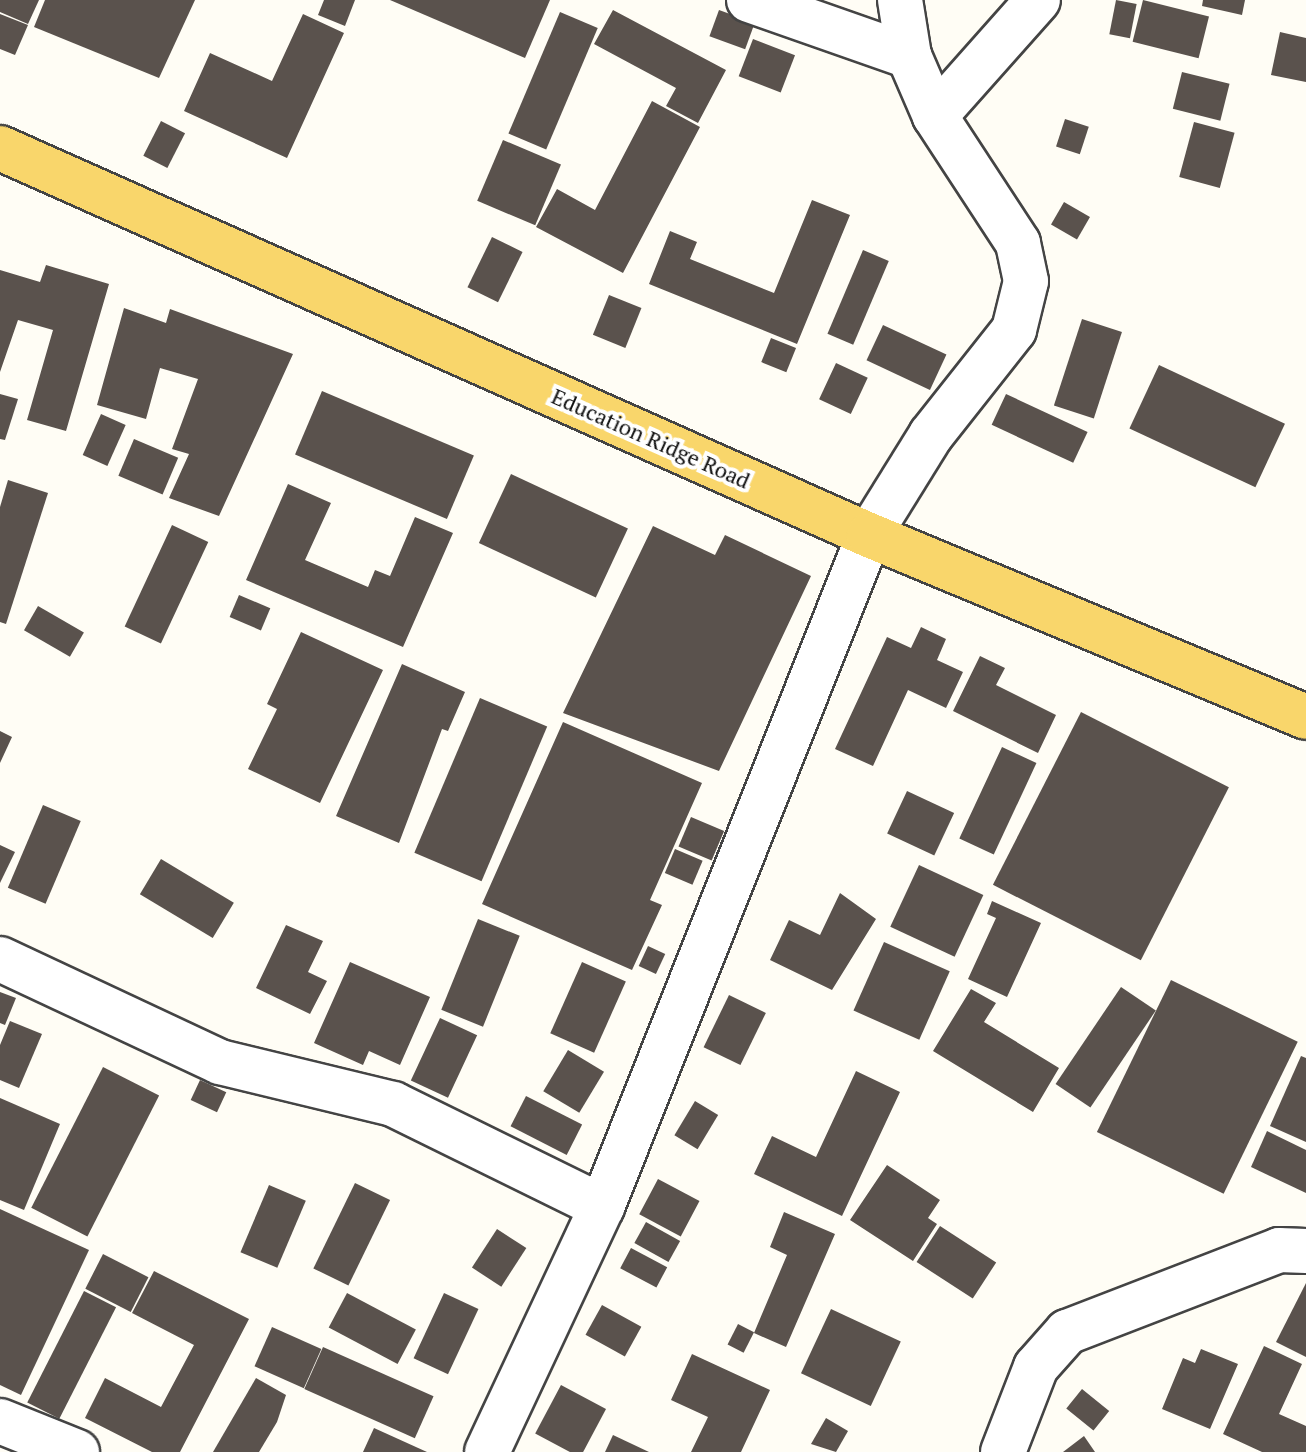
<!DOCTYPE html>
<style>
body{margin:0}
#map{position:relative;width:1306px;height:1452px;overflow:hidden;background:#fffdf5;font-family:"PT Serif",serif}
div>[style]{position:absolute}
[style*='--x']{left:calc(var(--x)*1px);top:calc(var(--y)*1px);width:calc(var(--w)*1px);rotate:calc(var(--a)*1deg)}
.building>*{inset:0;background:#5a524d;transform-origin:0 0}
.roads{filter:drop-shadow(2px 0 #444) drop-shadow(-2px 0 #444) drop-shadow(0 2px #444) drop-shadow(0 -2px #444)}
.minor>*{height:44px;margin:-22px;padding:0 22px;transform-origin:22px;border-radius:22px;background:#fff}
.major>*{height:44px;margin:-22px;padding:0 22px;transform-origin:22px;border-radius:22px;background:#f9d66b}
span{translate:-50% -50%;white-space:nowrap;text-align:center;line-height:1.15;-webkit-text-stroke:8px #fff;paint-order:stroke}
.street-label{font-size:22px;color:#111}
</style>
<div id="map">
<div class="building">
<i style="clip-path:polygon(0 0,39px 0,28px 24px,0 12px)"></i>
<i style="clip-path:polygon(45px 0,195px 0,159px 78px,34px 27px)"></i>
<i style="clip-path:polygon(324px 0,355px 0,345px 26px,318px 15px)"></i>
<i style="clip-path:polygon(390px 0,550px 0,525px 58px)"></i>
<i style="left:1116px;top:0;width:21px;height:35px;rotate:11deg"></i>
<i style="left:1143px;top:0;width:68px;height:43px;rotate:14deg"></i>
<i style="clip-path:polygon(1203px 0,1245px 0,1242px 15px,1202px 6px)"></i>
<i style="clip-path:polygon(613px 10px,726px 70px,698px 123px,666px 106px,676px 88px,594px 44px)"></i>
<i style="left:719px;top:10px;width:38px;height:28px;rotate:20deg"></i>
<i style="left:560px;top:12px;width:41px;height:132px;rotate:23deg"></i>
<i style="clip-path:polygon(0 14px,28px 25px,15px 55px,0 49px)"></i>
<i style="clip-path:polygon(303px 14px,344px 33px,287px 158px,184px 111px,210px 53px,272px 81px)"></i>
<i style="clip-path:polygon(1280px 32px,1306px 38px,1306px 82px,1271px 75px)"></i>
<i style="left:753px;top:39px;width:45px;height:40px;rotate:21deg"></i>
<i style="left:1182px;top:72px;width:49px;height:38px;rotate:14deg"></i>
<i style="clip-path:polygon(652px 101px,700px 127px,623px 273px,536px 227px,557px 189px,595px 210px)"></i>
<i style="left:1065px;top:119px;width:25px;height:29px;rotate:18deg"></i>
<i style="left:161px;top:121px;width:27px;height:39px;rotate:27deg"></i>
<i style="left:1194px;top:122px;width:42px;height:57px;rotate:15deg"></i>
<i style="left:503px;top:140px;width:63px;height:66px;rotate:23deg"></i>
<i style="clip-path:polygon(812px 200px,850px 215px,797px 344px,649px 284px,670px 231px,697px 242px,690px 259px,774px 293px)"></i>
<i style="left:1064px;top:202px;width:30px;height:26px;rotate:30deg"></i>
<i style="left:492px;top:237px;width:34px;height:56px;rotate:26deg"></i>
<i style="left:863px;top:250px;width:28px;height:91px;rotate:23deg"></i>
<i style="clip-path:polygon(46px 265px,109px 284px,66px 431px,27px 420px,53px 330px,18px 320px,0 372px,0 270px,40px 282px)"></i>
<i style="left:609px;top:295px;width:35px;height:43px;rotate:22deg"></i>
<i style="clip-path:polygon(124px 308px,166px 323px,170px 309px,293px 354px,219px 516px,169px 498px,189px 454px,172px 449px,198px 379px,160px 368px,146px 419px,97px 405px)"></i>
<i style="left:1082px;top:319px;width:42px;height:91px;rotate:18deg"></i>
<i style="left:883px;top:325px;width:70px;height:39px;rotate:25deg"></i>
<i style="left:771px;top:338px;width:27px;height:26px;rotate:22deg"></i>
<i style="left:836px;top:363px;width:35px;height:40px;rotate:25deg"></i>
<i style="left:1159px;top:365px;width:139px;height:70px;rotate:25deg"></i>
<i style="left:322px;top:391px;width:165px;height:69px;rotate:23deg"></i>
<i style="clip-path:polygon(0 394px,18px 399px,5px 440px,0 439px)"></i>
<i style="left:1006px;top:394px;width:90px;height:34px;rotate:25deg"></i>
<i style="left:101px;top:414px;width:27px;height:45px;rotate:24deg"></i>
<i style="left:134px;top:439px;width:48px;height:40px;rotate:23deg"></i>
<i style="left:511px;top:474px;width:129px;height:76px;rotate:25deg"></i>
<i style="clip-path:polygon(8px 480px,48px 493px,6px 624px,0 622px,0 507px)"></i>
<i style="clip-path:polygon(288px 484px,331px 503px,305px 560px,368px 587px,375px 570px,390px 576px,415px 517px,453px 533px,403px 647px,246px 580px)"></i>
<i style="left:172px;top:525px;width:40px;height:112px;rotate:25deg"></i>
<i style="clip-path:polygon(653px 526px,715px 555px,725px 535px,811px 576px,719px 771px,563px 713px)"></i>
<i style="left:239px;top:595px;width:34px;height:24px;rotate:23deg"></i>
<i style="left:38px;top:606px;width:53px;height:28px;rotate:30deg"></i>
<i style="clip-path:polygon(921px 627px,946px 639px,937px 660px,963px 672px,946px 708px,908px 690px,873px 766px,835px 749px,887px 637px,911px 648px)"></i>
<i style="clip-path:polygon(301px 632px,383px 670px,320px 803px,248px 769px,277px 709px,267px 704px)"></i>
<i style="clip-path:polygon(980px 656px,1005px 668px,996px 685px,1056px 715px,1038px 753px,953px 711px)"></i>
<i style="clip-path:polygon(402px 664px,465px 692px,448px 731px,442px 729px,399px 843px,336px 816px)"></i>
<i style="left:480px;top:698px;width:73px;height:168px;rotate:23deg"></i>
<i style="left:1081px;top:712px;width:166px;height:194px;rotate:27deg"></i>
<i style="clip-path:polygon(563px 722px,702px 783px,650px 900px,662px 905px,632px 970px,482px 904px)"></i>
<i style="clip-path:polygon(0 731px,12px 737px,0 763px)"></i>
<i style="left:1002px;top:747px;width:38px;height:101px;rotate:25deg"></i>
<i style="left:907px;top:791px;width:52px;height:47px;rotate:25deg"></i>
<i style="left:43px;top:805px;width:41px;height:90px;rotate:23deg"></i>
<i style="left:691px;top:817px;width:36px;height:32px;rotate:23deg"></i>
<i style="clip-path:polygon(0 845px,15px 852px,0 883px)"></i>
<i style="left:675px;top:849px;width:30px;height:26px;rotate:23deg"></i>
<i style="left:161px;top:859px;width:85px;height:41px;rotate:31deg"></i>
<i style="left:919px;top:865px;width:71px;height:68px;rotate:25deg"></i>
<i style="clip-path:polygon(840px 893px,876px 919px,832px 990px,770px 960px,789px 920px,820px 935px)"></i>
<i style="clip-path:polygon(992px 901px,1041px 923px,1007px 997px,968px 979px,996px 918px,987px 914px)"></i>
<i style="left:478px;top:919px;width:45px;height:98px;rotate:22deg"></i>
<i style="clip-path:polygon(286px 925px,323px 941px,308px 972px,327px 981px,310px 1014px,256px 988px)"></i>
<i style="left:884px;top:942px;width:72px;height:75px;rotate:24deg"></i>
<i style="left:648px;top:946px;width:19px;height:22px;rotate:25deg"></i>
<i style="clip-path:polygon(350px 962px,430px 997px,400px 1065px,369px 1051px,363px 1065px,314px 1043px)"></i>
<i style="left:582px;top:962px;width:48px;height:78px;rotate:24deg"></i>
<i style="left:1171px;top:980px;width:141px;height:169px;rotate:26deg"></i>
<i style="left:1121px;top:987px;width:42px;height:117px;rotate:34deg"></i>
<i style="clip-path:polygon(971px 989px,996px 1003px,984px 1022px,1059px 1068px,1033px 1112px,933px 1051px)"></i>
<i style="clip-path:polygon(0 992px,16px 998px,5px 1025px,0 1023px)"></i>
<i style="left:729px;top:995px;width:41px;height:58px;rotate:26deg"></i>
<i style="left:440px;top:1018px;width:41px;height:69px;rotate:25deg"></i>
<i style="clip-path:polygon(10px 1021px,42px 1034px,19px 1088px,0 1080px,0 1045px)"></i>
<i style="left:568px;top:1050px;width:42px;height:48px;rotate:31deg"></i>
<i style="clip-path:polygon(1301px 1056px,1306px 1058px,1306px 1142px,1270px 1126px)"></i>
<i style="left:103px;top:1067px;width:63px;height:158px;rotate:27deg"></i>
<i style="clip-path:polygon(856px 1071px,900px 1092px,842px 1216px,754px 1174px,772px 1136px,816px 1157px)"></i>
<i style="left:200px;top:1080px;width:29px;height:22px;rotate:25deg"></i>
<i style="left:526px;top:1096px;width:63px;height:34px;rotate:27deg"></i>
<i style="clip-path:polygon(0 1098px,60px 1124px,24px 1210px,0 1200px)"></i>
<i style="left:695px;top:1101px;width:27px;height:40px;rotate:31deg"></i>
<i style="clip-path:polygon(1267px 1131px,1306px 1150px,1306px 1193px,1251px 1167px)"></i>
<i style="clip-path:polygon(887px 1165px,940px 1200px,928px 1218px,937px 1224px,913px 1261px,850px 1220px)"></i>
<i style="left:658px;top:1179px;width:47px;height:40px;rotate:28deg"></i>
<i style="left:355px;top:1183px;width:39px;height:95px;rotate:26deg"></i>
<i style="left:269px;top:1185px;width:40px;height:73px;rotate:23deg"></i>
<i style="clip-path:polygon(0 1209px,89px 1250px,21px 1395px,0 1385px)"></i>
<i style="clip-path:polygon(784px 1212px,835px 1234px,786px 1347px,754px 1333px,787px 1255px,770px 1247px)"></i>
<i style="left:646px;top:1222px;width:39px;height:24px;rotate:29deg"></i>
<i style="left:940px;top:1226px;width:67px;height:43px;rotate:33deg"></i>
<i style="left:497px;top:1229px;width:35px;height:46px;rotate:33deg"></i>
<i style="left:631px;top:1248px;width:41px;height:23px;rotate:28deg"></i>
<i style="left:103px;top:1254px;width:51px;height:39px;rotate:27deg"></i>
<i style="clip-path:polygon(154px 1271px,249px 1319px,180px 1452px,152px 1452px,85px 1418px,105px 1378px,161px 1407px,194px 1345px,132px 1313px)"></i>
<i style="clip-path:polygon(1306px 1283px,1306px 1357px,1276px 1342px)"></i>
<i style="left:84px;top:1291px;width:36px;height:125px;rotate:27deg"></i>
<i style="left:347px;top:1293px;width:78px;height:39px;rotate:28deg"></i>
<i style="left:444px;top:1293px;width:38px;height:72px;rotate:25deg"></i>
<i style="left:602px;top:1305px;width:45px;height:34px;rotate:29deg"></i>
<i style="left:831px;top:1309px;width:77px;height:71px;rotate:25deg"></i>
<i style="left:738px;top:1324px;width:18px;height:23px;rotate:27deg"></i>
<i style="left:272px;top:1327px;width:54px;height:43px;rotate:24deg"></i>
<i style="clip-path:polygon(1264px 1346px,1302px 1364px,1279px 1414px,1306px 1426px,1306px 1452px,1262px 1452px,1223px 1434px)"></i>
<i style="left:323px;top:1347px;width:121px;height:46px;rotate:24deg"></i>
<i style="clip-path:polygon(1201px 1349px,1238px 1364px,1210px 1429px,1162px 1409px,1183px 1358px,1195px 1363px)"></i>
<i style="clip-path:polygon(692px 1354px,770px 1390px,741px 1452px,691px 1452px,708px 1417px,671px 1400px)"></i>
<i style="clip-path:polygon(256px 1378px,286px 1395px,277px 1422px,259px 1452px,213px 1452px)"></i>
<i style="left:561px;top:1385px;width:51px;height:55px;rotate:28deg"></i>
<i style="left:1082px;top:1389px;width:35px;height:25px;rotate:39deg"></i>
<i style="clip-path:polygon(826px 1418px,848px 1431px,836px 1452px,811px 1444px)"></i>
<i style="clip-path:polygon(374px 1428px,427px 1452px,363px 1452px)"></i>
<i style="clip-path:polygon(613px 1435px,649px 1452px,605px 1452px)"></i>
<i style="clip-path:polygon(1084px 1436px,1095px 1452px,1063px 1452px)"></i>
</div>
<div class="roads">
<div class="minor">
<i style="--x:749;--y:0;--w:170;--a:19.3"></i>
<i style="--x:935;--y:116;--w:155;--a:-48.4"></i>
<i style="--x:0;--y:959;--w:243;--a:25.1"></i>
<i style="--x:220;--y:1062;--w:178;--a:13.6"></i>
<i style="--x:393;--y:1104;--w:233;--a:26.2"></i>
<i style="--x:0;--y:1421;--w:83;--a:21.9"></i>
<i style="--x:487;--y:1452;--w:271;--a:-64.9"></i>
<i style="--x:602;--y:1207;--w:723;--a:-68.33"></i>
<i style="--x:869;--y:535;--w:118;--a:-58.2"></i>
<i style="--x:931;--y:435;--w:134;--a:-51.7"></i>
<i style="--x:1014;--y:330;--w:50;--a:-76.2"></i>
<i style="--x:1026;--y:281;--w:39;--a:-102"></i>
<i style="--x:1018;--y:243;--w:152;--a:-123.2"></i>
<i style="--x:935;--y:116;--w:65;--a:-113.4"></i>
<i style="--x:909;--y:56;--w:57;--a:-99.1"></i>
<i style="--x:1003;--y:1452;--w:91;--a:-68.8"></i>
<i style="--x:1036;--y:1367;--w:47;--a:-48.5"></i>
<i style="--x:1067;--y:1332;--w:227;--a:-21.1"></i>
<i style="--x:1279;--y:1250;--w:27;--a:2"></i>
</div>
<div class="major">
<i style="--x:0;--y:148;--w:951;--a:24.01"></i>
<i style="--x:869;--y:535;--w:473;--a:22.6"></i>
</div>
</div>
<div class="street-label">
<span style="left:651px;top:438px;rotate:24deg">Education Ridge Road</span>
</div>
</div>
